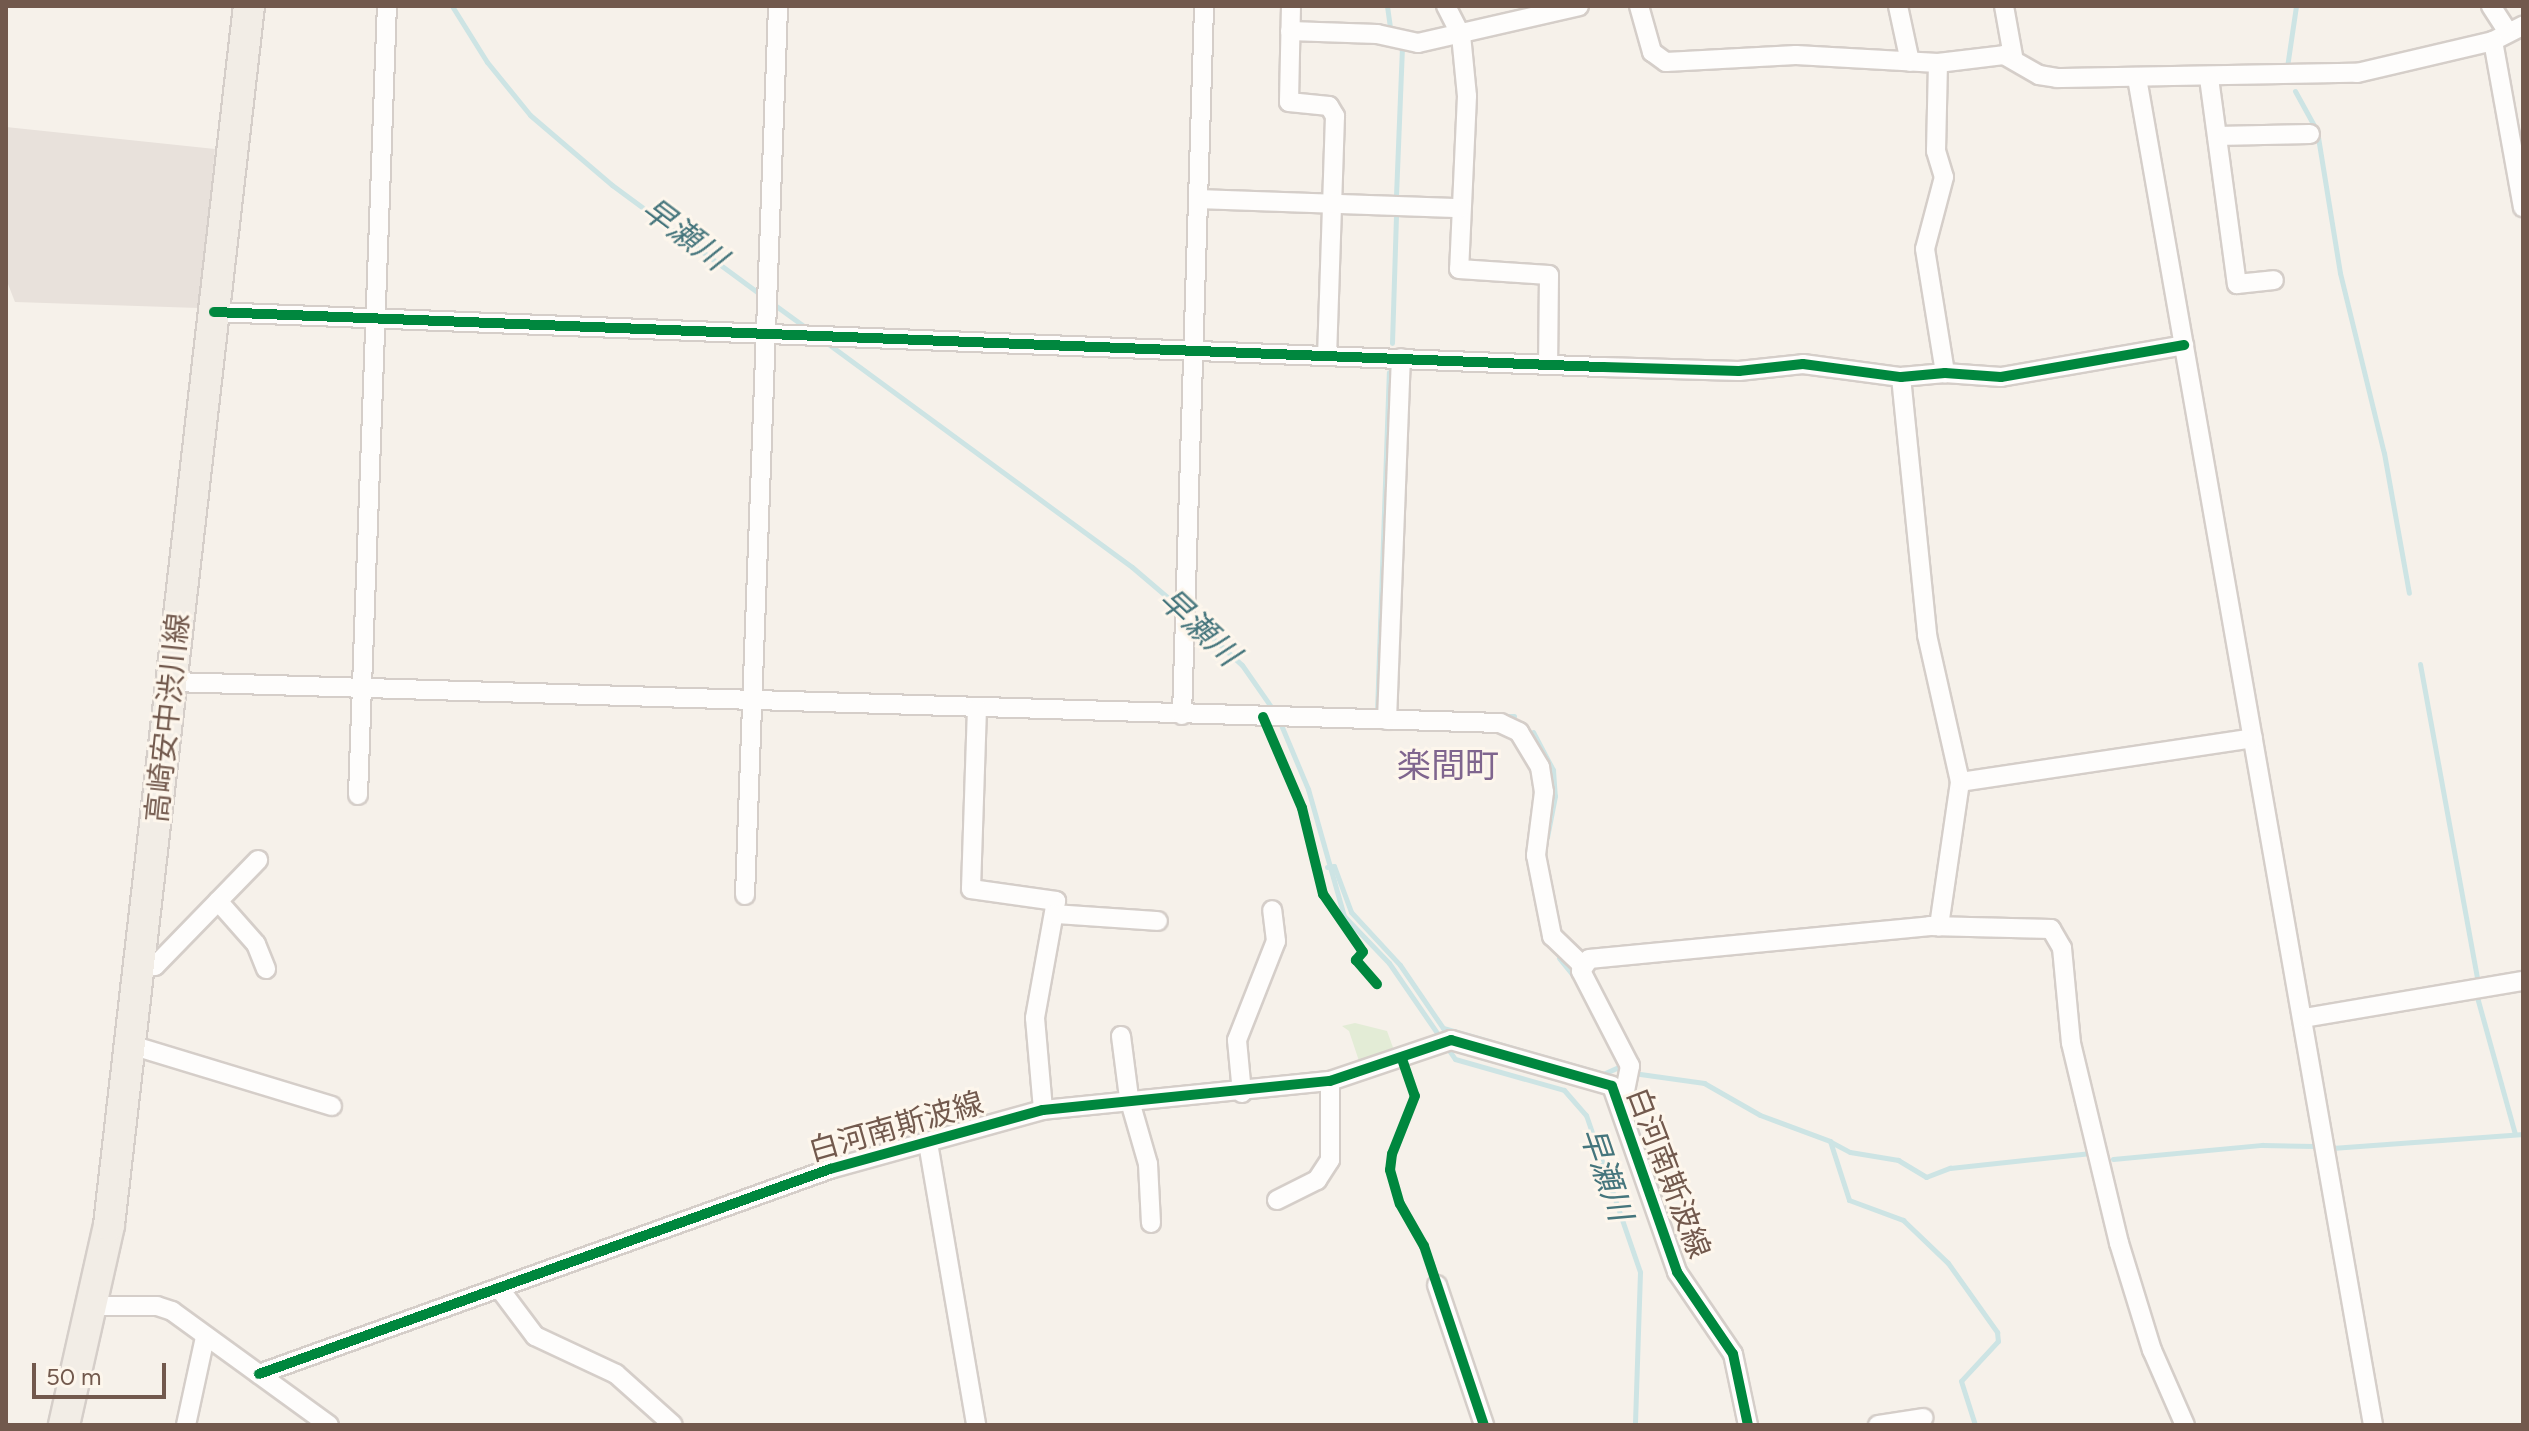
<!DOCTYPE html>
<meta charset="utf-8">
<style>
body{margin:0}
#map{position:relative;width:2529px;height:1431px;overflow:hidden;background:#f6f1ea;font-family:Figtree,"Noto Sans JP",sans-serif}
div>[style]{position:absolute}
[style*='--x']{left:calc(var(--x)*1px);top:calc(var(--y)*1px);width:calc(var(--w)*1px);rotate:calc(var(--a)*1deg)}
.industrial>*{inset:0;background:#e8e1db}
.green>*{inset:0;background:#e3ecd6}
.stream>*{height:5px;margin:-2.5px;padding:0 2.5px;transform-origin:2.5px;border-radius:2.5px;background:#cde4e4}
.roads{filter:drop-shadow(2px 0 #d5cec9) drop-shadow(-2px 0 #d5cec9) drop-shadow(0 2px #d5cec9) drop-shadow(0 -2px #d5cec9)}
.minor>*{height:18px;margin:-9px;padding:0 9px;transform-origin:9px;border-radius:9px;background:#fefdfc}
.primary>*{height:30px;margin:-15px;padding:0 15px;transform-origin:15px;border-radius:15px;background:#f2ede6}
.cycleway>*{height:10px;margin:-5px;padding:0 5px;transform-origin:5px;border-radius:5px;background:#00873e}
span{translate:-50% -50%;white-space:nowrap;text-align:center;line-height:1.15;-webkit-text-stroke:6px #fdf6ec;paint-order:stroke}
.street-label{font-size:30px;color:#72594d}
.water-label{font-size:32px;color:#45757c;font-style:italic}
.quarter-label{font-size:34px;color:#7f658e}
.frame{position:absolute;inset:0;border:8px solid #72594d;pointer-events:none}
.scale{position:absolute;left:32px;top:1363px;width:134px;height:36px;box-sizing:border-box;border:4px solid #72594d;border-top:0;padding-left:10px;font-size:24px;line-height:28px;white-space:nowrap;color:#72594d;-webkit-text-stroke:6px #fdf6ec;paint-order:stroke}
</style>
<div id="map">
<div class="industrial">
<i style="clip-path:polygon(6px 127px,215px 149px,199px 308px,15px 302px,6px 279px)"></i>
</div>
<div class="green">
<i style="clip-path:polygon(1355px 1023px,1387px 1031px,1395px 1053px,1360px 1064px,1349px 1031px,1342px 1026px)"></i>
</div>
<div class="stream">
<i style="--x:452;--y:6;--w:66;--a:58"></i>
<i style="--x:487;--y:62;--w:68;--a:50.9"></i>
<i style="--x:530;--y:115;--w:108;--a:40.5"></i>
<i style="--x:612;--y:185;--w:185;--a:36.4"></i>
<i style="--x:1387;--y:6;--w:22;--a:82"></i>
<i style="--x:2287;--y:67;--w:62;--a:-81.6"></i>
<i style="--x:2295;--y:91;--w:46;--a:61.2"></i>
<i style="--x:2317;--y:131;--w:144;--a:80.8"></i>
<i style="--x:2340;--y:273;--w:185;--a:76.3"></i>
<i style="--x:2384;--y:453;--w:142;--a:79.9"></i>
<i style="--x:1396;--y:196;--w:147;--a:-87.7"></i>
<i style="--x:772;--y:303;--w:46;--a:36.1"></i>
<i style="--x:827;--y:343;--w:378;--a:36.3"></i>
<i style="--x:1132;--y:567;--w:63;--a:40.5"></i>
<i style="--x:1392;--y:343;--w:129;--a:-88.2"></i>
<i style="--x:1191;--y:618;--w:69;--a:42.7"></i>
<i style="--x:1242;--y:665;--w:56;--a:55.2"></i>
<i style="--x:2420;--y:664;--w:320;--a:79.7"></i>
<i style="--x:1373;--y:711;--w:4;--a:14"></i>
<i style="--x:1377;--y:712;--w:340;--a:-88"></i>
<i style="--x:1503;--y:716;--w:11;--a:0"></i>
<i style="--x:1279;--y:720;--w:75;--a:67.2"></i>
<i style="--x:1308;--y:789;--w:132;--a:74.2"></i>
<i style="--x:1344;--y:916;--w:65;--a:46.2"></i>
<i style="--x:1389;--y:963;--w:116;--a:55.5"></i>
<i style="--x:1455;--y:1059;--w:113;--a:15.9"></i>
<i style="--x:1564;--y:1090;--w:33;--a:49"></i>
<i style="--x:1586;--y:1115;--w:166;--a:71"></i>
<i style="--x:1640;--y:1272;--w:153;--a:91.9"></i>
<i style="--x:1533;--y:732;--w:43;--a:62.2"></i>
<i style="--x:1553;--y:770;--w:26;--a:86"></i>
<i style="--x:1555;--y:796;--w:42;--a:101"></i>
<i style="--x:1327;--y:867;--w:7;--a:-8"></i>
<i style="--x:1334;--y:866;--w:49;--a:69.7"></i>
<i style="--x:1351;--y:912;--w:72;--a:47.2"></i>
<i style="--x:1400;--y:965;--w:76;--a:55.7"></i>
<i style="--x:1443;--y:1028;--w:166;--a:16"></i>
<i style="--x:1603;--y:1074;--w:20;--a:-24"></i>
<i style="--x:1559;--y:958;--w:27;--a:51"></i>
<i style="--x:2477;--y:997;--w:142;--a:74.5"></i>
<i style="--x:1640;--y:1074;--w:65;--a:8"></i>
<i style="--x:1704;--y:1083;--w:64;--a:29.7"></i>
<i style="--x:1760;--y:1115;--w:75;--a:20.4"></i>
<i style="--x:1830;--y:1141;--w:62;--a:72.1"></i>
<i style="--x:1849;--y:1200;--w:58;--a:20.3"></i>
<i style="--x:1903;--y:1220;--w:62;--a:43.7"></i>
<i style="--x:1948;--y:1263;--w:85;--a:54.6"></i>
<i style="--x:1997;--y:1332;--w:9;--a:84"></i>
<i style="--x:1998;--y:1341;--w:54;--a:132.8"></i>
<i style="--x:1961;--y:1381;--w:46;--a:72.3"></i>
<i style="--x:1831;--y:1142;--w:21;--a:28"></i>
<i style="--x:1850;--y:1152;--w:49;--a:9.5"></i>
<i style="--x:1898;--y:1160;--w:33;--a:31"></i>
<i style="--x:1926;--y:1177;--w:26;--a:-21"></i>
<i style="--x:1950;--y:1168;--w:142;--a:-6.1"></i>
<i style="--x:2332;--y:1148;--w:192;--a:-4.2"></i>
<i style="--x:2113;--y:1159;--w:150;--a:-5.4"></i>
<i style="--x:2262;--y:1145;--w:52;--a:1.1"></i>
</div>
<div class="roads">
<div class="minor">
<i style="--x:1291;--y:6;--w:96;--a:91.2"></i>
<i style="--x:1289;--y:102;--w:40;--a:5.7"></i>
<i style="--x:1329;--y:106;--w:12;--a:59"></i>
<i style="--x:1335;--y:116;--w:238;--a:91.9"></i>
<i style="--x:1446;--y:6;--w:33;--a:63"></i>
<i style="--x:1461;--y:35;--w:61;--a:84.4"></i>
<i style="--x:1467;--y:96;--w:173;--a:92.6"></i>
<i style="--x:1459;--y:269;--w:90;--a:3.8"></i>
<i style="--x:1549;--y:275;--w:89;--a:90.6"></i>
<i style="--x:1639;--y:6;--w:48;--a:74.2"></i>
<i style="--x:1652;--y:52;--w:17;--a:36"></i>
<i style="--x:1666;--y:62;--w:130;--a:-3.1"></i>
<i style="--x:1796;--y:55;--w:142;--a:3.2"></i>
<i style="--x:1938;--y:63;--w:66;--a:-6.9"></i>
<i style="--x:2004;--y:55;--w:40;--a:29.7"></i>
<i style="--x:2039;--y:75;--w:18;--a:9"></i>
<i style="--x:2057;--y:78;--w:300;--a:-1"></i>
<i style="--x:2357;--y:73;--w:140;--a:-13.2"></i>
<i style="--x:2493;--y:41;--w:34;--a:-27"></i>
<i style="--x:1898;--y:6;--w:57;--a:77.9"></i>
<i style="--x:2004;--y:6;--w:51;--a:79.8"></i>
<i style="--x:2491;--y:6;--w:31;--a:57"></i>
<i style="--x:1290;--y:31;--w:87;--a:2"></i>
<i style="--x:1377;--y:34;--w:42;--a:12.4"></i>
<i style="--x:1418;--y:43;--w:165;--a:-12.9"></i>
<i style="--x:2493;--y:41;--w:169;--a:79.8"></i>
<i style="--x:1938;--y:63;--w:88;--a:91.3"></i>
<i style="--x:1936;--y:151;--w:27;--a:73"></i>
<i style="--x:1944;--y:177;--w:74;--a:104.8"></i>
<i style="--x:1925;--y:249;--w:126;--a:80.8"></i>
<i style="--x:2137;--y:78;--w:1368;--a:80.06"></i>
<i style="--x:2209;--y:78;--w:208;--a:82.3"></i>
<i style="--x:2237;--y:284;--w:37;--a:-6"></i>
<i style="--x:2217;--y:136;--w:93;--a:-1.2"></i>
<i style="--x:1199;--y:199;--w:261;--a:2"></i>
<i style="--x:214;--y:312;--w:1390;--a:2.27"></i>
<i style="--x:1603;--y:367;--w:136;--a:1.7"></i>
<i style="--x:1739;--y:371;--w:64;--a:-6.2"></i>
<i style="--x:1803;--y:364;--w:99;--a:7.6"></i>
<i style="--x:1901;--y:377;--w:44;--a:-5.2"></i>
<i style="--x:1945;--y:373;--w:56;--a:4.1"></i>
<i style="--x:2001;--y:377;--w:186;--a:-9.9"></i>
<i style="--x:1901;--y:377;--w:259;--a:84.2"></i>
<i style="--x:1927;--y:635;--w:151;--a:77.3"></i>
<i style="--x:1960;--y:782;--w:146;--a:98.3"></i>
<i style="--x:173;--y:682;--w:1328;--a:1.77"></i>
<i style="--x:1500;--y:723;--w:21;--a:25"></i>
<i style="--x:1519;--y:732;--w:41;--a:59"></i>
<i style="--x:1540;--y:767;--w:25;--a:81"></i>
<i style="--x:1544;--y:792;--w:64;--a:97.2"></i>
<i style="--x:1536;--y:855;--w:83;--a:78.8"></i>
<i style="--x:1552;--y:936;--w:40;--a:44"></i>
<i style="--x:977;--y:708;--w:181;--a:91.9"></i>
<i style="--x:971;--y:889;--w:86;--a:8"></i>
<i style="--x:1056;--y:901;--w:119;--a:100.2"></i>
<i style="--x:1035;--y:1018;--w:92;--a:85"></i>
<i style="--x:1182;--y:715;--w:709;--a:-88.22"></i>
<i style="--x:1387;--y:720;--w:362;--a:-87.8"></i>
<i style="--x:1960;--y:782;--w:296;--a:-8.5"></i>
<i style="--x:358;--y:795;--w:790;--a:-87.9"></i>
<i style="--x:745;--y:895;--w:890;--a:-87.87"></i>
<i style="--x:218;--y:901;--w:57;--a:48.5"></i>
<i style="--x:256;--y:944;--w:27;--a:68"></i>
<i style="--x:1055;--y:914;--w:103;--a:3.9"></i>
<i style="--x:140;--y:967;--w:15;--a:-4"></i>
<i style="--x:155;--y:966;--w:148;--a:-45.8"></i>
<i style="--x:2304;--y:1018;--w:222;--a:-9.6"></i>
<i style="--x:1121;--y:1036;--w:63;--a:82.6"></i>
<i style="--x:1129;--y:1098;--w:69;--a:73.9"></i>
<i style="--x:1148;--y:1164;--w:59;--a:87.1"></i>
<i style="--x:131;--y:1045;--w:210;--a:16.9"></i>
<i style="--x:1242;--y:1093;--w:53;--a:-95.4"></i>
<i style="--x:1237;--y:1040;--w:106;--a:-68.5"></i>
<i style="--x:1276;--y:941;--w:31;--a:-97"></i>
<i style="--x:1622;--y:1106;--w:41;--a:-78.7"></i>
<i style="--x:1630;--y:1066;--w:107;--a:-117.3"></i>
<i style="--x:1581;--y:971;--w:14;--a:-56"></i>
<i style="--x:1589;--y:959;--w:343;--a:-5.5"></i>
<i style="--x:1930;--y:926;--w:121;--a:1.4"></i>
<i style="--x:2051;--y:929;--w:22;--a:60"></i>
<i style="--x:2062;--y:948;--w:95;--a:84.6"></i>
<i style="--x:2071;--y:1043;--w:206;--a:76.5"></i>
<i style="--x:2119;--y:1243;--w:112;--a:72.9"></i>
<i style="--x:2152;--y:1350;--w:82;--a:66.3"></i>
<i style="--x:928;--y:1143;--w:286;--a:80.3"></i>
<i style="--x:1277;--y:1200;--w:45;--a:-26.6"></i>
<i style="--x:1317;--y:1180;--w:24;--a:-57"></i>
<i style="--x:1330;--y:1160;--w:79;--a:-90"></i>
<i style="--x:1437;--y:1285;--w:148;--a:71.4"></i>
<i style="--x:499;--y:1288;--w:60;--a:53.1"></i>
<i style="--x:535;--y:1336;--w:89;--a:25.1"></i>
<i style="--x:616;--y:1374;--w:76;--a:41.8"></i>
<i style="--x:94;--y:1306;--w:63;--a:0"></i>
<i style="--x:157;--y:1306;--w:16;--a:18"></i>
<i style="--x:172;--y:1311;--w:194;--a:36"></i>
<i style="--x:259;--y:1374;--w:607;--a:-19.75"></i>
<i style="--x:830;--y:1169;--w:221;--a:-15.5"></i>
<i style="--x:1043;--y:1110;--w:288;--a:-5.8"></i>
<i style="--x:1330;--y:1081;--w:128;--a:-18.7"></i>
<i style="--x:1451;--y:1040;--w:167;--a:15.9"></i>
<i style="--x:1612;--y:1086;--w:197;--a:70.7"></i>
<i style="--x:1677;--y:1272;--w:99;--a:55.7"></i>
<i style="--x:1733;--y:1354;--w:73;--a:78.1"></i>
<i style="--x:186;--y:1425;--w:90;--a:-77.8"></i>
<i style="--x:1878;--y:1425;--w:46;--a:-8.8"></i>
</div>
<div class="primary">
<i style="--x:64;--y:1425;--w:205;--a:-77.3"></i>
<i style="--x:109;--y:1225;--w:1227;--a:-83.45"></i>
</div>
</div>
<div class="cycleway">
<i style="--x:214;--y:312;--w:1390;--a:2.27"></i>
<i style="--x:1603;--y:367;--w:136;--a:1.7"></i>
<i style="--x:1739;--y:371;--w:64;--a:-6.2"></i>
<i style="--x:1803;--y:364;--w:99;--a:7.6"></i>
<i style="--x:1901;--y:377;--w:44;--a:-5.2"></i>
<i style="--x:1945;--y:373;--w:56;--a:4.1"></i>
<i style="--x:2001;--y:377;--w:186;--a:-9.9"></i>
<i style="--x:1263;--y:717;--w:99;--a:66.8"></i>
<i style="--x:1302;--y:808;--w:89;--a:76.3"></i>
<i style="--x:1323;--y:894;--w:70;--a:55.4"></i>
<i style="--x:1363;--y:952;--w:11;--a:131"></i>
<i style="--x:1356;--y:960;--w:32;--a:49"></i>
<i style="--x:1402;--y:1059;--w:39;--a:71"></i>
<i style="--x:1415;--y:1096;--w:62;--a:111.6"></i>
<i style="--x:1392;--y:1154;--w:16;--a:97"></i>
<i style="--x:1390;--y:1170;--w:35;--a:74"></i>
<i style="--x:1400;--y:1204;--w:48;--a:60.3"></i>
<i style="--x:1424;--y:1246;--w:189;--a:71.5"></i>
<i style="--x:259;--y:1374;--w:607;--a:-19.75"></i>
<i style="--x:830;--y:1169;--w:221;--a:-15.5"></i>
<i style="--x:1043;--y:1110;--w:288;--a:-5.8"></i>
<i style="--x:1330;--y:1081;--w:128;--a:-18.7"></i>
<i style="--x:1451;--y:1040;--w:167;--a:15.9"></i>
<i style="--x:1612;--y:1086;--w:197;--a:70.7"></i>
<i style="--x:1677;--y:1272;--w:99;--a:55.7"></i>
<i style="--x:1733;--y:1354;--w:73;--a:78.1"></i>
</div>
<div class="street-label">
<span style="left:168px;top:718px;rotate:-84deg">高崎安中渋川線</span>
<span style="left:896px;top:1127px;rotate:-16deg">白河南斯波線</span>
<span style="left:1668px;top:1173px;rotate:69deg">白河南斯波線</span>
</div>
<div class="water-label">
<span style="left:684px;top:234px;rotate:37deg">早瀬川</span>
<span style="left:1199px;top:627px;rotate:43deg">早瀬川</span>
<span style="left:1606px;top:1174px;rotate:71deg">早瀬川</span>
</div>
<div class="quarter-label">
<span style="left:1448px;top:766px">楽間町</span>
</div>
<div class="frame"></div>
<div class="scale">50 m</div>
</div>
